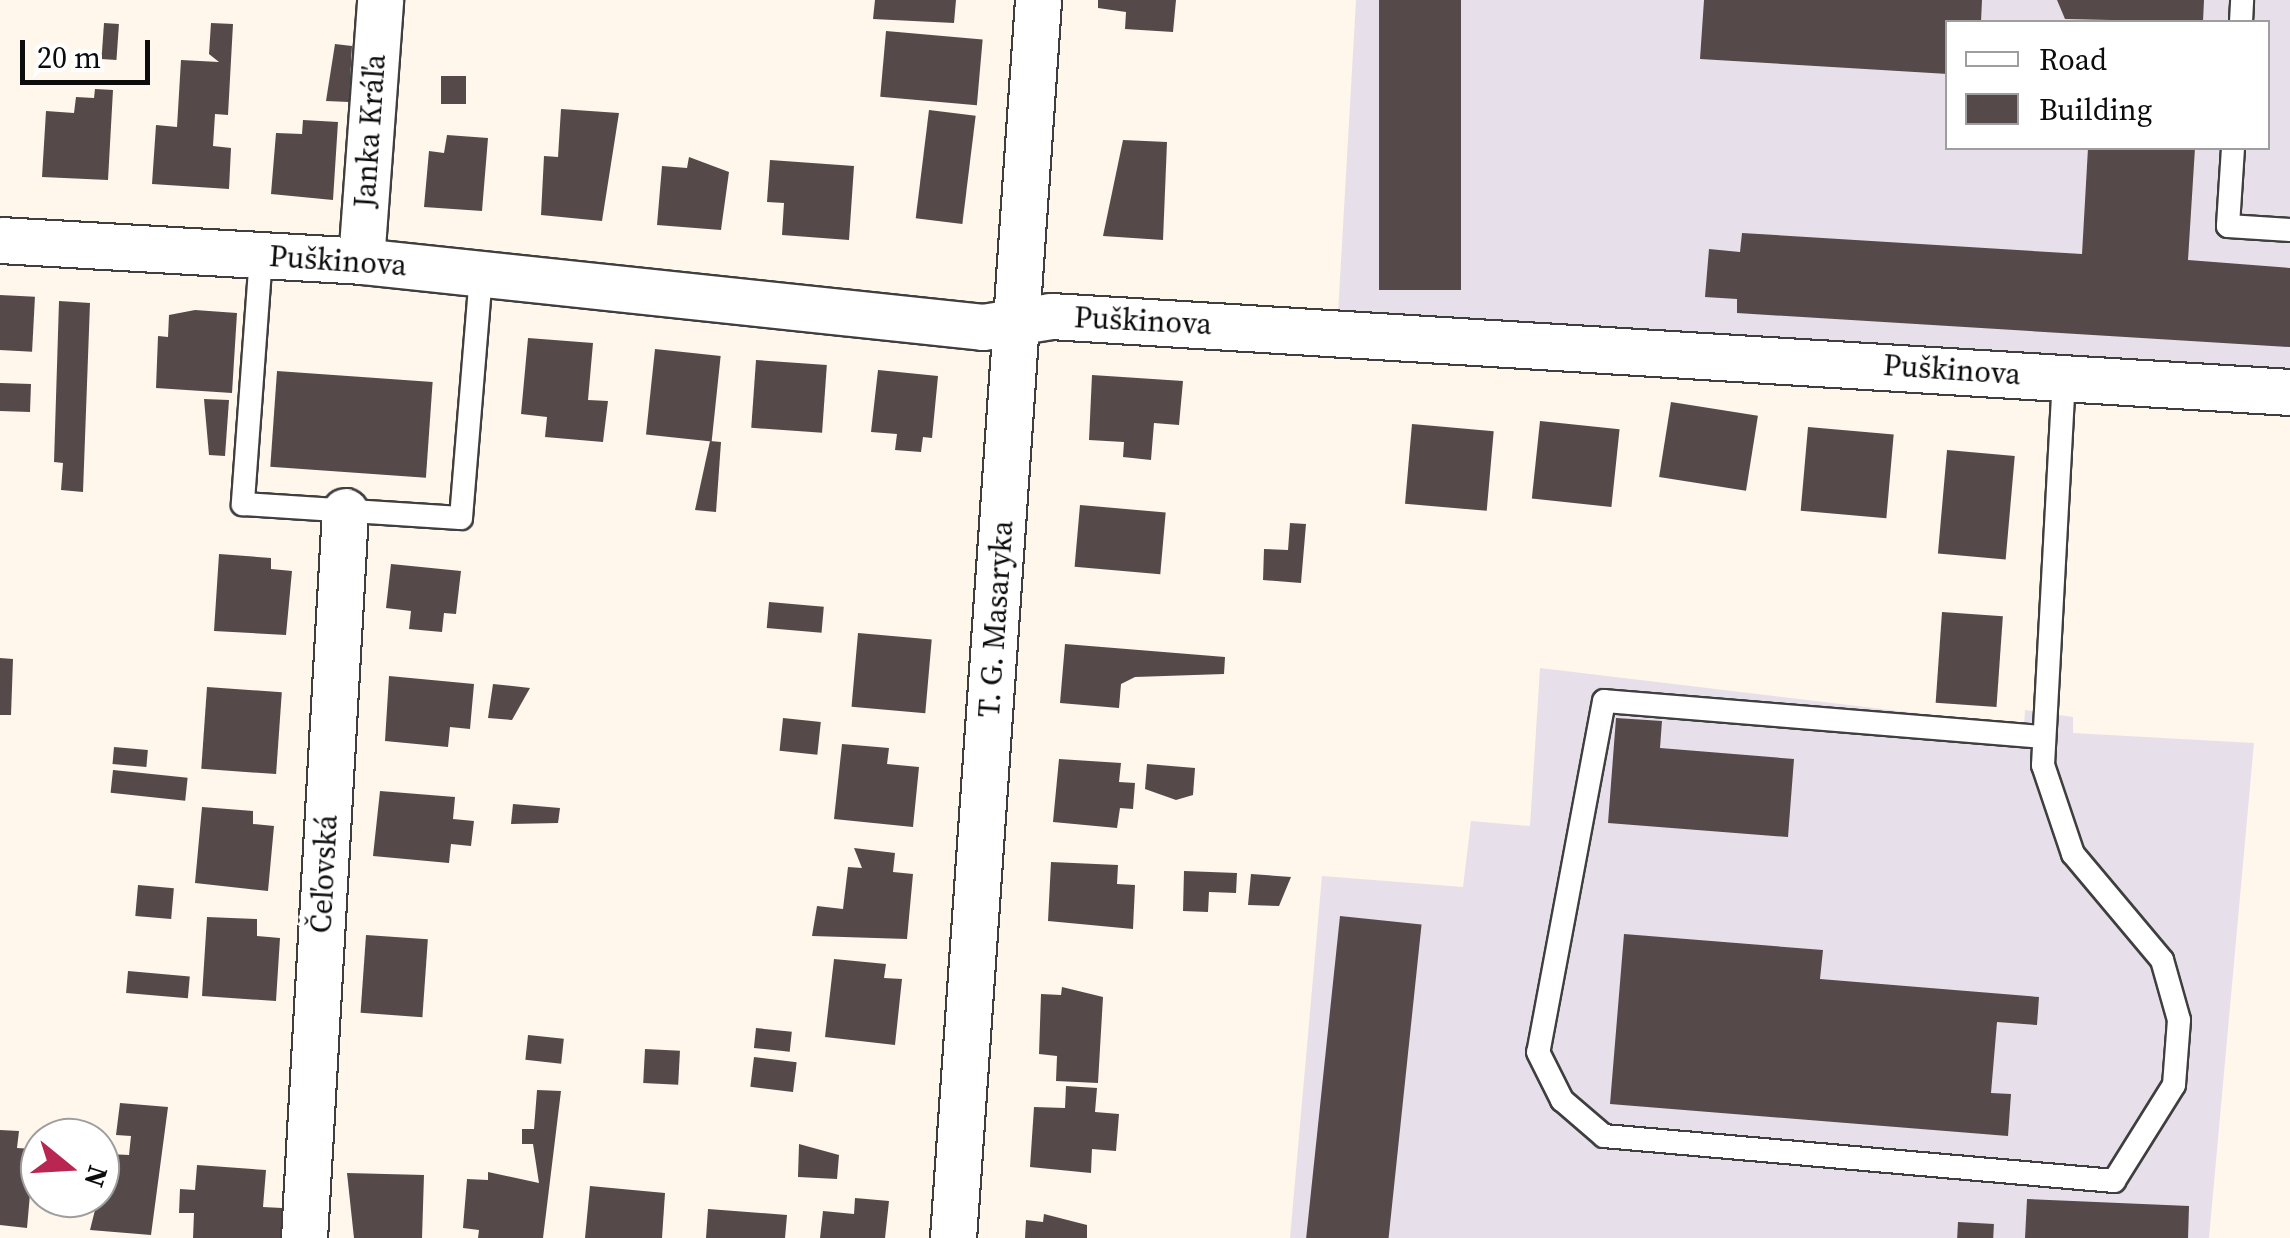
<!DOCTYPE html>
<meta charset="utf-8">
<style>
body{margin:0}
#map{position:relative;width:2290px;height:1238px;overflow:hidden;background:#fff6ec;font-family:"Source Serif 4",serif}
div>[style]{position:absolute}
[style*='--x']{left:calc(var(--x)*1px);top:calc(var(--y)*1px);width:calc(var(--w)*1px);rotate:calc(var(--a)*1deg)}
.industrial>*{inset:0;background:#e7e0eb}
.building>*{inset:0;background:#554a49;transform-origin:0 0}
.roads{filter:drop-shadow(2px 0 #3f3f3f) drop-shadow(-2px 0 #3f3f3f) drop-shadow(0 2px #3f3f3f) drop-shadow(0 -2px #3f3f3f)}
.service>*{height:22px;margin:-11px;padding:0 11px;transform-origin:11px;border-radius:11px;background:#fff}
.minor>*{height:45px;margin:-22.5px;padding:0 22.5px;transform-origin:22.5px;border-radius:22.5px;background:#fff}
span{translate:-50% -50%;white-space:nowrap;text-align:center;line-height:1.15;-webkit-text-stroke:10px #fff;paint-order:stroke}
.street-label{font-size:30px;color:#0c0c0c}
.legend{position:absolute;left:1945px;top:20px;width:325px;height:130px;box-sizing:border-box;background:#fff;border:2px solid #9e9e9e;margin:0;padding:12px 18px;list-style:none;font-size:30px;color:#0c0c0c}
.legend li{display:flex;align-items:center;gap:20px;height:50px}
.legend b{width:50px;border:2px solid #9e9e9e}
.north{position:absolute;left:20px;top:1118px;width:100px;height:100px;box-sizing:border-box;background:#fff;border:2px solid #9e9e9e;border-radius:50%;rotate:108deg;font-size:28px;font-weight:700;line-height:40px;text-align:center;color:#0c0c0c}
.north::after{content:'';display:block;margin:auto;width:35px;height:45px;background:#ba2652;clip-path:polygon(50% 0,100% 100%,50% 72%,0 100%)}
.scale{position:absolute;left:20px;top:40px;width:130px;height:45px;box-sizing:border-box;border:5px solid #0c0c0c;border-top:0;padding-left:12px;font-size:30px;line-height:35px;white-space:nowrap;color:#0c0c0c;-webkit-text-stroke:8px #fff;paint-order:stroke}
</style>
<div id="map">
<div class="industrial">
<i style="clip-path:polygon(evenodd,1356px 0,2290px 0,2290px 392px,1337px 331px,1356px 0,1948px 22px,2268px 22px,2268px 148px,1948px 148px,1948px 22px)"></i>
<i style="clip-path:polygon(1540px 668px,2024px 726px,2025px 710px,2073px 717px,2073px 733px,2254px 743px,2209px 1238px,1290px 1238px,1322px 876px,1463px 887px,1471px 821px,1530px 826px)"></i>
</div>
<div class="building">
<i style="clip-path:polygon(875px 0,956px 0,954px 23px,873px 19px)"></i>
<i style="clip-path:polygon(1098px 0,1176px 0,1173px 32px,1125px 29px,1126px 12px,1098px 8px)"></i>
<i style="left:1379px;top:0;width:82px;height:290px"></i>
<i style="clip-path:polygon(1704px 0,1982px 0,1981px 22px,1948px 22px,1948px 74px,1700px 59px)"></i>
<i style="clip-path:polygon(2057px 0,2204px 0,2203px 22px,2065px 19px)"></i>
<i style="left:104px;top:23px;width:15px;height:36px;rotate:4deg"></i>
<i style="clip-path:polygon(211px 23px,233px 24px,228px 115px,215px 114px,213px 146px,231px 148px,229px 189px,152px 184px,156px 125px,177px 127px,181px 60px,219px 62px,209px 54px)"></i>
<i style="left:886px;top:31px;width:97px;height:66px;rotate:5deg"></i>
<i style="clip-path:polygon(335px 44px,352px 46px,349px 102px,326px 101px)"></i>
<i style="left:441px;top:76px;width:25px;height:28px"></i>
<i style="clip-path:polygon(95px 89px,113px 90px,108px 180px,42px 177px,46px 111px,74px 113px,76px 97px,94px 98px)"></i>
<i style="clip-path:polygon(561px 109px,619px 113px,602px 221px,541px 215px,544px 156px,558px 157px)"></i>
<i style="left:929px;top:110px;width:47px;height:109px;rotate:7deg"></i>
<i style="clip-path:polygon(303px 120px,338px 122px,333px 200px,271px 194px,276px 133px,302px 134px)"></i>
<i style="clip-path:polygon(447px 135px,488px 138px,482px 211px,424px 207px,429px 151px,444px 153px)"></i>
<i style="clip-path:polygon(1123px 140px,1167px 142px,1163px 240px,1103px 236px)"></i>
<i style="clip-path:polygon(2088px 148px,2195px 148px,2188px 260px,2290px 268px,2290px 347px,1737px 313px,1737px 299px,1705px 297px,1709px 249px,1740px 252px,1742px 233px,2082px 254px)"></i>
<i style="clip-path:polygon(689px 157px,729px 172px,721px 230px,657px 225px,662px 166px,687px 168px)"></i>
<i style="clip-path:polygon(770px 160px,854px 166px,849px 240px,782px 235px,784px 203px,767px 202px)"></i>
<i style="left:0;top:295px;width:35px;height:55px;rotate:3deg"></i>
<i style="clip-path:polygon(59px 301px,90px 303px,83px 492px,61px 490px,63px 463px,54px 462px)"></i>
<i style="clip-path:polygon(195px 310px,237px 313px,232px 393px,156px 388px,158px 336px,168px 337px,169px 315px)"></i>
<i style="clip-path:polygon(528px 338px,593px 343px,588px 400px,608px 401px,603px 442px,545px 437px,547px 417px,521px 414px)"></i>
<i style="left:655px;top:349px;width:66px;height:86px;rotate:6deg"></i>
<i style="left:756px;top:360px;width:71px;height:68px;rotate:4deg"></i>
<i style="clip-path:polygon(878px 370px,938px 376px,932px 438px,923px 437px,921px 452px,895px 450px,897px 434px,871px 432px)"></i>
<i style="left:277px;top:371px;width:156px;height:96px;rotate:4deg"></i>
<i style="clip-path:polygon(1092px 375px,1183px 381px,1179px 425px,1154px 423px,1151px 460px,1123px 457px,1124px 442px,1089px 440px)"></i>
<i style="left:0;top:383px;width:31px;height:28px;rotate:2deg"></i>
<i style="clip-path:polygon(204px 399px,229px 400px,225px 456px,209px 455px)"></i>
<i style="left:1671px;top:402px;width:88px;height:76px;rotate:9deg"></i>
<i style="left:1540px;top:421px;width:80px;height:78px;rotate:6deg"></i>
<i style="left:1412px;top:424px;width:82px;height:80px;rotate:5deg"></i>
<i style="left:1808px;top:427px;width:86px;height:84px;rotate:5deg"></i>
<i style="clip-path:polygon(710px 441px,721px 442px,716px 512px,695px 510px)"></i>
<i style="left:1947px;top:450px;width:68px;height:104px;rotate:5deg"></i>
<i style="left:1080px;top:505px;width:86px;height:62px;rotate:5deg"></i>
<i style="clip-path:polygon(1290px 523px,1306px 524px,1301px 583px,1263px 580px,1264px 549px,1288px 550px)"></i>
<i style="clip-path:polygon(219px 554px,271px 558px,271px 569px,292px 571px,286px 635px,214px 631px)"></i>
<i style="clip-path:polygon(391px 564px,461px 571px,456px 614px,444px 613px,442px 632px,409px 629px,411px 611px,386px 608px)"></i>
<i style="left:769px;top:602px;width:55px;height:26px;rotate:5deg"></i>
<i style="left:1942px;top:612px;width:61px;height:91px;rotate:4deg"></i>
<i style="left:858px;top:633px;width:74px;height:74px;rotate:5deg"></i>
<i style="clip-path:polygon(1065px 644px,1225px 657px,1224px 674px,1135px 677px,1121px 684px,1119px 708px,1060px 703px)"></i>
<i style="clip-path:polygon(0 658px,13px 659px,11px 715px,0 715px)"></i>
<i style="clip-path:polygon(389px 676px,474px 684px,470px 729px,450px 727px,448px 747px,385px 741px)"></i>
<i style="clip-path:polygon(493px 684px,530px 688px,512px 720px,488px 718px)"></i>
<i style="left:207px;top:687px;width:75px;height:82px;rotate:4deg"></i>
<i style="left:783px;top:718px;width:38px;height:33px;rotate:6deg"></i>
<i style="clip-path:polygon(1616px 718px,1662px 721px,1660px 748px,1794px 759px,1788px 837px,1608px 823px)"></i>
<i style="clip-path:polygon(842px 744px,889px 748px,887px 764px,919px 767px,913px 827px,834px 819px)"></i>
<i style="left:114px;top:747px;width:34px;height:17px;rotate:5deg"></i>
<i style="clip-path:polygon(1059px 759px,1121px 763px,1119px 782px,1135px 783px,1133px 809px,1120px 808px,1117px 828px,1053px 822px)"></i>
<i style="clip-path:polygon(1147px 764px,1195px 768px,1193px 795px,1176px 800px,1145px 789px)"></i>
<i style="left:113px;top:770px;width:75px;height:23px;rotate:6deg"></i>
<i style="clip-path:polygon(380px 791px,455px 797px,453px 819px,474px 821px,471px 846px,451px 844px,449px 863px,373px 856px)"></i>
<i style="clip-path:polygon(513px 804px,560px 808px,558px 823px,511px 824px)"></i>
<i style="clip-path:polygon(202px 807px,253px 811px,253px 824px,274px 826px,268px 891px,195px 883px)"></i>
<i style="clip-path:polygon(854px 848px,895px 853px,893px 872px,913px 874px,907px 939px,812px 936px,817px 906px,843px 909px,848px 867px,862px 868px)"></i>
<i style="clip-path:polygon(1051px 862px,1118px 865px,1117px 884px,1135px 885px,1133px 929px,1048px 921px)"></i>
<i style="clip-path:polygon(1184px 871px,1237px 873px,1236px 893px,1209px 892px,1208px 912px,1183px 911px)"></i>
<i style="clip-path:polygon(1251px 874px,1291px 877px,1279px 906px,1248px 905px)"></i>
<i style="left:138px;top:885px;width:36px;height:31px;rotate:5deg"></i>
<i style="left:1340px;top:916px;width:82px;height:324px;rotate:6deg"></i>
<i style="clip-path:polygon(207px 917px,257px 919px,257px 936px,280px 938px,276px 1001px,202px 996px)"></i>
<i style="clip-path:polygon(1624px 934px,1823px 950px,1820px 979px,2039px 997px,2037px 1025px,1997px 1022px,1991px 1093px,2011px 1094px,2008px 1136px,1610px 1104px)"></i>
<i style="left:366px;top:935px;width:62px;height:78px;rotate:4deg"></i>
<i style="clip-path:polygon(834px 959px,886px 964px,884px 978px,902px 979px,895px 1045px,825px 1037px)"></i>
<i style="left:128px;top:971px;width:62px;height:22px;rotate:5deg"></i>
<i style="clip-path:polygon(1062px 987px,1103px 997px,1098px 1083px,1056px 1081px,1057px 1056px,1039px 1054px,1041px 994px,1061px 995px)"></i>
<i style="left:756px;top:1028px;width:36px;height:20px;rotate:6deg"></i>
<i style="left:528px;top:1035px;width:36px;height:25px;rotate:6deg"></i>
<i style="left:645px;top:1049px;width:35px;height:34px;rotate:3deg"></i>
<i style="left:754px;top:1057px;width:43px;height:30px;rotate:7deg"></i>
<i style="clip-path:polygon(1066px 1086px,1097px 1088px,1095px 1112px,1119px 1114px,1116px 1151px,1092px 1149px,1091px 1173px,1030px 1167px,1034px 1107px,1065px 1108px)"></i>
<i style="clip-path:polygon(537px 1090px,561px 1091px,543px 1238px,478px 1238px,479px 1230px,463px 1228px,467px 1179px,488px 1180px,488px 1172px,539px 1183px,533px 1144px,522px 1144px,522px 1129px,534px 1129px)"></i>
<i style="clip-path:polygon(120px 1103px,168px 1107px,151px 1235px,90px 1230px,109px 1154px,129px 1155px,131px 1136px,116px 1135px)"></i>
<i style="clip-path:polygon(49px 1128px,73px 1129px,72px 1138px,48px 1138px)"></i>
<i style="clip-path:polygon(0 1130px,19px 1131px,17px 1148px,34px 1149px,27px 1228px,0 1225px)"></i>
<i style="clip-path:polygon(799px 1144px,839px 1155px,837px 1179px,798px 1177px)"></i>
<i style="clip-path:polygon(197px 1165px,266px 1170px,263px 1207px,282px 1208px,281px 1238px,193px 1238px,194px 1213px,179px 1213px,180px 1189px,195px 1190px)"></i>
<i style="clip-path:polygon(347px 1173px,424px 1175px,422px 1238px,354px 1238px)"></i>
<i style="clip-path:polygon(590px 1186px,665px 1193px,662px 1238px,585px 1238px)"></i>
<i style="clip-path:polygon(855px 1198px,889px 1201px,885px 1238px,820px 1238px,823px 1211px,854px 1214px)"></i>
<i style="clip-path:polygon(2027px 1199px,2189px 1206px,2188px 1238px,2025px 1238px)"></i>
<i style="clip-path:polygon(708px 1209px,787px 1215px,785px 1238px,706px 1238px)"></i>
<i style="clip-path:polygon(1044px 1214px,1087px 1225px,1087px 1238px,1025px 1238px,1026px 1220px,1043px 1222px)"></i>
<i style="left:1958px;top:1222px;width:36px;height:16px;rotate:3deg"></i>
</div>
<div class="roads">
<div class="service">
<i style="--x:2241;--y:22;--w:22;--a:-87"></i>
<i style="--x:2233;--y:148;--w:78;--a:93.7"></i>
<i style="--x:2228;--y:226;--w:62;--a:3.7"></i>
<i style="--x:261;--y:256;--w:249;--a:94.2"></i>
<i style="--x:243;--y:504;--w:218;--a:3.7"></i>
<i style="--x:461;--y:518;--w:246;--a:-85.3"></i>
<i style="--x:2042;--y:737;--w:439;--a:-175.3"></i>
<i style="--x:1604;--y:701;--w:357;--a:100.6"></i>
<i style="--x:1538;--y:1052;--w:54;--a:63.4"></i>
<i style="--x:1562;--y:1100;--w:55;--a:40.6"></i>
<i style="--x:1604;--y:1136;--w:512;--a:5.04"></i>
<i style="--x:2114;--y:1181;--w:113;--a:-58"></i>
<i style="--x:2174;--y:1085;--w:65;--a:-85.6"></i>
<i style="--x:2179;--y:1020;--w:62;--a:-105.8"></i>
<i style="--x:2162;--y:960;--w:138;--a:-130"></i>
<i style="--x:2073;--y:854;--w:94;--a:-108.6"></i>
<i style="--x:2043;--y:765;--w:388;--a:-86.9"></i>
</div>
<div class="minor">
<i style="--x:0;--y:240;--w:362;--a:3.3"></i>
<i style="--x:361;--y:261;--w:625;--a:6.06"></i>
<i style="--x:983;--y:327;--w:69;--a:-9.2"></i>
<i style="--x:1051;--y:316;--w:1241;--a:3.51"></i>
<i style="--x:361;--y:261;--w:262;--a:-85.8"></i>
<i style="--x:304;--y:1238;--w:728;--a:-86.77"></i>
<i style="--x:953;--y:1238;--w:1241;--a:-86.07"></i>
</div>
</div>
<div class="street-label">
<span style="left:370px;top:131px;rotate:-86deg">Janka Kráľa</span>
<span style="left:338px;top:261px;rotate:4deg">Puškinova</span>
<span style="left:1143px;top:321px;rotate:3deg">Puškinova</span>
<span style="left:1952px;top:370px;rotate:4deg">Puškinova</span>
<span style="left:996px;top:619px;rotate:-86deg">T. G. Masaryka</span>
<span style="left:324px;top:874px;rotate:-87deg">Čeľovská</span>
</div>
<ul class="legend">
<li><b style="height:12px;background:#fff"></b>Road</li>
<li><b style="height:28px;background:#554a49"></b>Building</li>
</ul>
<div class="north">N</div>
<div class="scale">20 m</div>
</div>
